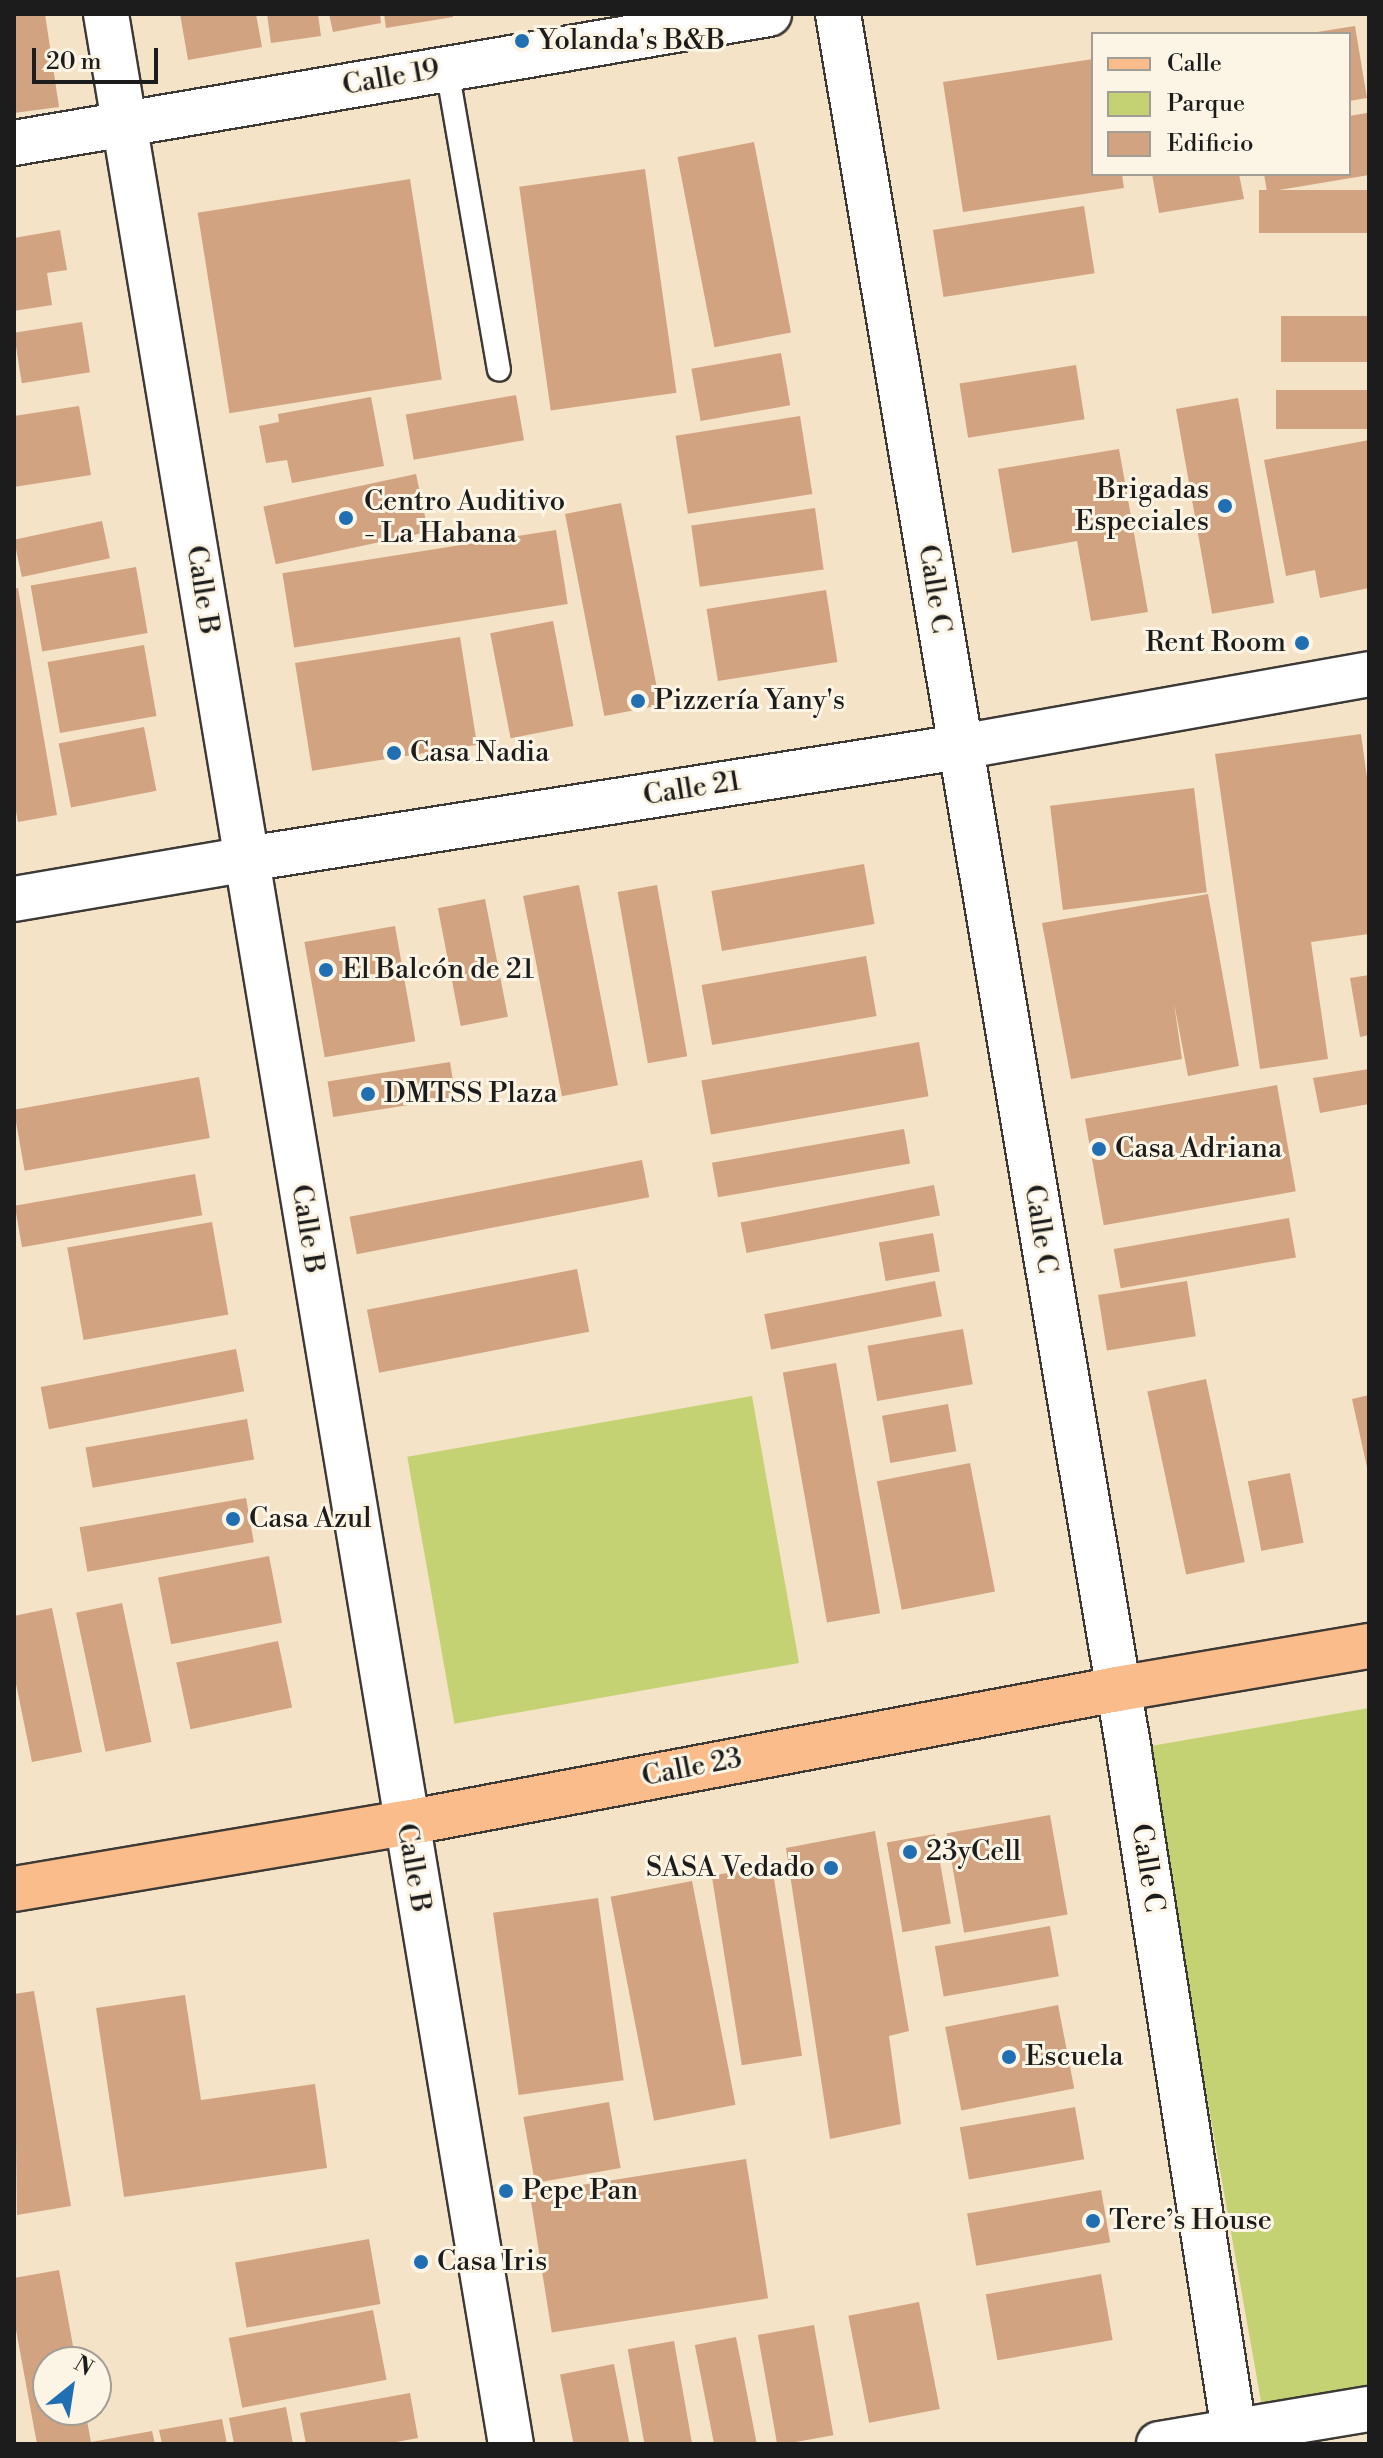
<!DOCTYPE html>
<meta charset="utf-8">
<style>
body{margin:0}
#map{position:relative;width:1383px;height:2458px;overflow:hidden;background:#f5e3c8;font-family:"Libre Bodoni",serif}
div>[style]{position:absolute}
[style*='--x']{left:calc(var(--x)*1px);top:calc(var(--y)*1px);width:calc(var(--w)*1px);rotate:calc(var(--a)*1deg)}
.green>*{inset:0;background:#c4d274;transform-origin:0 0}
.building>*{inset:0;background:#d1a381;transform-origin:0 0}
.roads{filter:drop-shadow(2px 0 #3d3a36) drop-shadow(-2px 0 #3d3a36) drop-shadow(0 2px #3d3a36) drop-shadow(0 -2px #3d3a36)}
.lane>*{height:22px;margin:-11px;padding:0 11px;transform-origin:11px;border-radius:11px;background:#fff}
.street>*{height:44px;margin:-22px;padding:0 22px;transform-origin:22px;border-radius:22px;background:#fff}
.primary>*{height:44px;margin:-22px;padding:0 22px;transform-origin:22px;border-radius:22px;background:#f9bc8a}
.dots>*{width:22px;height:22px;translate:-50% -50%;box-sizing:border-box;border:4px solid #fcf5e5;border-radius:50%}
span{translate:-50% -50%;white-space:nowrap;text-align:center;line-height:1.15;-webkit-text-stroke:6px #fcf5e5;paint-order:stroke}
.poi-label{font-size:28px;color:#1c1c1c}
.left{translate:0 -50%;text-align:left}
.right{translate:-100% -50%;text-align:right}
.street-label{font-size:28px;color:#1c1c1c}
.frame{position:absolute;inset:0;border:16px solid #1c1c1c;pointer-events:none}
.legend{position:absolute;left:1091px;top:32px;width:260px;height:144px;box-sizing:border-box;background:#fcf5e5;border:2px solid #a29e95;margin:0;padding:10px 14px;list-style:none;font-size:24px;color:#1c1c1c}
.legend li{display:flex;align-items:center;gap:16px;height:40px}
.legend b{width:40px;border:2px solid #a29e95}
.north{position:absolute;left:32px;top:2346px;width:80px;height:80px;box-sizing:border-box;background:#fcf5e5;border:2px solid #a29e95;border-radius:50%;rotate:30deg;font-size:22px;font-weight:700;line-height:32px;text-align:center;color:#1c1c1c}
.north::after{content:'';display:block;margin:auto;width:28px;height:36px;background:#1f6fb2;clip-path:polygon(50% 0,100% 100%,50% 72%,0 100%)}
.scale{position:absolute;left:32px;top:48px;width:126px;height:36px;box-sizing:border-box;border:4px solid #1c1c1c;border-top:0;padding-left:10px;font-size:24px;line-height:28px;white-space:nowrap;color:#1c1c1c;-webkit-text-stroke:6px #fcf5e5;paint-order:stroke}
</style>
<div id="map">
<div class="green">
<i style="left:752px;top:1396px;width:271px;height:350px;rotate:80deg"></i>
<i style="clip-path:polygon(1369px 1708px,1369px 2388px,1262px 2407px,1145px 1747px)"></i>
</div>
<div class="building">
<i style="clip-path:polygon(14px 14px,45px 14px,59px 107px,14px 113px)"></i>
<i style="clip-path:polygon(180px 14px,256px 14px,262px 47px,188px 60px)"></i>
<i style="clip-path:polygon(267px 14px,318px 14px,321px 36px,271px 43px)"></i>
<i style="clip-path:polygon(329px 14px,380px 14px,381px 23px,333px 32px)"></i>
<i style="clip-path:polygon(384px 14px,452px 14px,453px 17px,386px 28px)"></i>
<i style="clip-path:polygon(1355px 26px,1367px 98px,1349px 101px,1349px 34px,1317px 32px)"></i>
<i style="clip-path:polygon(1093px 59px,1093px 174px,1122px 174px,1124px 188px,963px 212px,943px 82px)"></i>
<i style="clip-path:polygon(1367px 113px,1369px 175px,1267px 192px,1264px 174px,1349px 174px,1349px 116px)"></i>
<i style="left:754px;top:142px;width:194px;height:78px;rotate:79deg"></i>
<i style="left:645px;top:169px;width:226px;height:127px;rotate:82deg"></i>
<i style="clip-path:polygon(1152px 174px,1239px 174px,1244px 199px,1159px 213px)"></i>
<i style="left:410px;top:179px;width:203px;height:215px;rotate:81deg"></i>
<i style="left:1369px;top:190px;width:43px;height:110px;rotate:90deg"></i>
<i style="left:1084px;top:206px;width:68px;height:153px;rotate:81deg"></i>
<i style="clip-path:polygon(60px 230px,67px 270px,47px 273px,52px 305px,14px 311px,14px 238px)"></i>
<i style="left:1369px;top:316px;width:46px;height:88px;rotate:90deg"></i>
<i style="left:82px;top:322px;width:51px;height:69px;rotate:81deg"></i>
<i style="left:781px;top:353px;width:53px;height:91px;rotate:80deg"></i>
<i style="left:1076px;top:365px;width:55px;height:118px;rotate:81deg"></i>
<i style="left:1369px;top:390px;width:39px;height:93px;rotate:90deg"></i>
<i style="left:516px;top:395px;width:46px;height:112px;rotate:80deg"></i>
<i style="clip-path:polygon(371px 397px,384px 466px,292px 483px,287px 460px,266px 463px,259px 426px,279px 422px,278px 414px)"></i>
<i style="left:1238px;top:398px;width:208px;height:63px;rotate:80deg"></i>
<i style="clip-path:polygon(79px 406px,91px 475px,14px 487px,14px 416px)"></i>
<i style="left:800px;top:416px;width:79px;height:126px;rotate:81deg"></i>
<i style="clip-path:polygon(1369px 440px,1369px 588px,1320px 598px,1315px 570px,1286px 576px,1264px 460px)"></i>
<i style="clip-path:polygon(1119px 449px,1148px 612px,1091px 621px,1077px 541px,1012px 553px,998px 469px)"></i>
<i style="left:416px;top:474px;width:59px;height:156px;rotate:78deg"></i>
<i style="left:621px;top:503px;width:206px;height:57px;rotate:79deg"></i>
<i style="left:815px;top:508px;width:62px;height:125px;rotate:82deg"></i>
<i style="left:102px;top:521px;width:38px;height:90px;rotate:78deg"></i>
<i style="left:556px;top:530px;width:75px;height:277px;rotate:81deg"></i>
<i style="left:136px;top:567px;width:67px;height:107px;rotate:80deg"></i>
<i style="clip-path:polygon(18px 588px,57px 815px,18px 822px,14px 801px,14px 589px)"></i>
<i style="left:826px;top:590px;width:73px;height:121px;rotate:81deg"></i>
<i style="left:553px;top:621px;width:107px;height:64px;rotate:79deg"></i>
<i style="left:460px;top:637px;width:109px;height:167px;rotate:81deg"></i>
<i style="left:144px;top:645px;width:72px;height:98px;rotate:80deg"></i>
<i style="left:144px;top:727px;width:65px;height:87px;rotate:79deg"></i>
<i style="clip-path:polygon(1361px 734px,1369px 792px,1369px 934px,1311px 942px,1328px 1059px,1260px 1069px,1215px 754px)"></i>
<i style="left:1194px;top:788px;width:105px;height:145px;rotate:83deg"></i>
<i style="left:864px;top:864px;width:61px;height:155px;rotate:80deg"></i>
<i style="left:579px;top:885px;width:204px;height:57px;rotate:79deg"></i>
<i style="left:657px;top:885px;width:174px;height:40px;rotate:80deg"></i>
<i style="clip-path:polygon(1208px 894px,1239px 1066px,1188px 1076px,1174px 1003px,1182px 1059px,1071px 1079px,1042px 923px)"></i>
<i style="left:485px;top:899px;width:120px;height:48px;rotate:79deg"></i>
<i style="left:395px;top:926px;width:117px;height:92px;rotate:80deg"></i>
<i style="left:866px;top:956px;width:61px;height:167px;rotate:80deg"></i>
<i style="clip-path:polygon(1369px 975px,1369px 1035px,1360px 1037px,1350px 978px)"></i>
<i style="left:919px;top:1042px;width:55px;height:221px;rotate:80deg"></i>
<i style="left:450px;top:1062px;width:36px;height:124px;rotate:81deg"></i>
<i style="clip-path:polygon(1369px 1069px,1369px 1104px,1320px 1113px,1313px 1078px)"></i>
<i style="left:199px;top:1077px;width:62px;height:188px;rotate:80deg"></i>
<i style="left:1277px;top:1085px;width:108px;height:195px;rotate:80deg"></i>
<i style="left:904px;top:1129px;width:35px;height:195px;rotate:80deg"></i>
<i style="left:642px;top:1160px;width:38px;height:298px;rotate:79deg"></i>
<i style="left:195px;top:1174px;width:42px;height:183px;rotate:80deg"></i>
<i style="left:934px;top:1185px;width:31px;height:197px;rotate:79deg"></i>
<i style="left:1289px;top:1218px;width:40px;height:178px;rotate:80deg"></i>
<i style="left:212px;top:1222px;width:94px;height:147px;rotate:80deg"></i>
<i style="left:933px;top:1233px;width:39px;height:55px;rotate:80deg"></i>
<i style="left:577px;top:1269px;width:64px;height:214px;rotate:79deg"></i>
<i style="left:935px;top:1281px;width:36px;height:174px;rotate:79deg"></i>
<i style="left:1187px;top:1281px;width:56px;height:90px;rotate:81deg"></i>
<i style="left:963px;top:1329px;width:56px;height:97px;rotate:80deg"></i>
<i style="left:236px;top:1349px;width:43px;height:199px;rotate:79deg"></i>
<i style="left:836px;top:1363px;width:254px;height:54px;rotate:80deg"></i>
<i style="left:1206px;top:1379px;width:187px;height:60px;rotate:78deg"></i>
<i style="clip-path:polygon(1369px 1395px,1369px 1472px,1368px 1472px,1352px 1399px)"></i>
<i style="left:948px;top:1404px;width:48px;height:67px;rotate:80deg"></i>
<i style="left:247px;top:1419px;width:41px;height:164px;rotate:80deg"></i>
<i style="left:970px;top:1463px;width:131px;height:95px;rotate:79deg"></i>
<i style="left:1290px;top:1473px;width:71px;height:43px;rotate:79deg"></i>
<i style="left:246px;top:1498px;width:45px;height:169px;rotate:80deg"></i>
<i style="left:269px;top:1556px;width:68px;height:113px;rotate:79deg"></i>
<i style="left:122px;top:1603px;width:142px;height:47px;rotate:78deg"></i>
<i style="clip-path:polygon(52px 1608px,82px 1752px,32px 1762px,14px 1674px,14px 1616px)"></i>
<i style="left:278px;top:1641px;width:68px;height:104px;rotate:78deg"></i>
<i style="left:1050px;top:1815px;width:101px;height:105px;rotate:80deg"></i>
<i style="clip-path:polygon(875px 1831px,909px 2031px,889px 2036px,901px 2124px,830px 2139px,786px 1848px)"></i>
<i style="left:935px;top:1834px;width:91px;height:49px;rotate:80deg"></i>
<i style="left:772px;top:1866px;width:192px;height:61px;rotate:81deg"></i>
<i style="left:692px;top:1881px;width:228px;height:83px;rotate:79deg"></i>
<i style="left:598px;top:1898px;width:184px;height:106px;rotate:82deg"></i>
<i style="left:1050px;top:1926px;width:51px;height:117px;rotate:80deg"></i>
<i style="clip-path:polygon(34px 1991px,71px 2206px,17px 2215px,14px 1994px)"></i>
<i style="clip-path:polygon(185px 1995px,201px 2100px,315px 2084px,327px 2168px,124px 2197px,96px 2008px)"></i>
<i style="left:1058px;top:2005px;width:85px;height:115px;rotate:79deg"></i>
<i style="left:609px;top:2102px;width:67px;height:87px;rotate:80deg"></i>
<i style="left:1075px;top:2107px;width:53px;height:117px;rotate:80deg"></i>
<i style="left:746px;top:2159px;width:141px;height:219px;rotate:81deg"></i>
<i style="left:1101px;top:2190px;width:53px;height:136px;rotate:80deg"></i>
<i style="left:369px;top:2239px;width:66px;height:136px;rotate:80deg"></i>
<i style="clip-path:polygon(59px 2270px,76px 2362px,48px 2362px,48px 2410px,85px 2410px,91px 2442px,152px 2431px,155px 2444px,37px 2444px,14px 2319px,14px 2278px)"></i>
<i style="left:1101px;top:2274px;width:67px;height:117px;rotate:80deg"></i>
<i style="left:919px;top:2302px;width:109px;height:72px;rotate:79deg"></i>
<i style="left:373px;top:2310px;width:71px;height:147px;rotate:79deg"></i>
<i style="left:814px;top:2325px;width:112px;height:57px;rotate:80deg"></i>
<i style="left:736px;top:2337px;width:109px;height:42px;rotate:79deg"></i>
<i style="left:674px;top:2341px;width:105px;height:47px;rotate:80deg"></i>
<i style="left:614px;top:2364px;width:81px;height:55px;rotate:79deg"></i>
<i style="clip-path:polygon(410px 2393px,418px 2438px,386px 2444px,306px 2444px,300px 2413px)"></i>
<i style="clip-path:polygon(286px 2407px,293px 2444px,234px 2444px,229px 2418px)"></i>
<i style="clip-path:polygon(222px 2419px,227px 2444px,162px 2444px,159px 2430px)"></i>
</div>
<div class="roads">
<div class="lane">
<i style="--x:447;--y:69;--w:305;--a:80.2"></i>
</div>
<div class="street">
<i style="--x:106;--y:14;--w:2464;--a:80.54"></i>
<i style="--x:838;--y:14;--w:1762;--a:80.49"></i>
<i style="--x:1129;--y:1752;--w:700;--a:81.21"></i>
<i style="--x:14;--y:143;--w:766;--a:-9.7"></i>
<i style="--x:14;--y:899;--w:236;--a:-9.7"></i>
<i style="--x:247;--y:859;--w:722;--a:-8.93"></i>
<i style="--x:960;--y:747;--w:415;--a:-10.1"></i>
<i style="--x:1159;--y:2444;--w:213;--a:-9.5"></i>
</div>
<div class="primary">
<i style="--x:14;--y:1889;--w:398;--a:-9.6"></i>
<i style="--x:406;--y:1823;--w:724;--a:-10.67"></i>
<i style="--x:1117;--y:1689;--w:256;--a:-9.7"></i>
</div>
</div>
<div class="dots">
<i style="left:522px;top:41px;background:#1f6fb2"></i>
<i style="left:1225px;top:506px;background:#1f6fb2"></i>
<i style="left:346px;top:518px;background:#1f6fb2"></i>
<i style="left:1302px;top:643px;background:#1f6fb2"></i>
<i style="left:638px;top:701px;background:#1f6fb2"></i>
<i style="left:394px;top:753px;background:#1f6fb2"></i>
<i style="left:326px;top:970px;background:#1f6fb2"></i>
<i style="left:368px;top:1094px;background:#1f6fb2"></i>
<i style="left:1099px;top:1149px;background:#1f6fb2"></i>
<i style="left:233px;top:1519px;background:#1f6fb2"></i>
<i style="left:910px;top:1852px;background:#1f6fb2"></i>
<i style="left:831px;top:1868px;background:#1f6fb2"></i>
<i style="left:1009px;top:2057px;background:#1f6fb2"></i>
<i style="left:506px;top:2191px;background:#1f6fb2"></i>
<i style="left:1093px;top:2221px;background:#1f6fb2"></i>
<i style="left:421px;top:2262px;background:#1f6fb2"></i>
</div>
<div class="poi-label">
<span class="left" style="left:538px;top:41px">Yolanda's B&amp;B</span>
<span class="right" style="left:1209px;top:506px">Brigadas<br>Especiales</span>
<span class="left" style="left:364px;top:518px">Centro Auditivo<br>- La Habana</span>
<span class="right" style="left:1286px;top:643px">Rent Room</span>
<span class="left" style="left:654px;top:701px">Pizzería Yany's</span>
<span class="left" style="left:410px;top:753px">Casa Nadia</span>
<span class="left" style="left:342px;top:970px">El Balcón de 21</span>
<span class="left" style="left:384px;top:1094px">DMTSS Plaza</span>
<span class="left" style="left:1115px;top:1149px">Casa Adriana</span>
<span class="left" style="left:249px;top:1519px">Casa Azul</span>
<span class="left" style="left:926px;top:1852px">23yCell</span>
<span class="right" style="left:815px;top:1868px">SASA Vedado</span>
<span class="left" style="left:1025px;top:2057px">Escuela</span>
<span class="left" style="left:522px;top:2191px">Pepe Pan</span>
<span class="left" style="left:1109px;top:2221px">Tere’s House</span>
<span class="left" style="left:437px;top:2262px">Casa Iris</span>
</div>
<div class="street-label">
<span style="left:391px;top:78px;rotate:-10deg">Calle 19</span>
<span style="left:934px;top:589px;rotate:81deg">Calle C</span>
<span style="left:202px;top:590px;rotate:81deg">Calle B</span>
<span style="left:692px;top:789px;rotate:-9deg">Calle 21</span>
<span style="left:307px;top:1229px;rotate:81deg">Calle B</span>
<span style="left:1040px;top:1229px;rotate:81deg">Calle C</span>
<span style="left:692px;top:1768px;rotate:-11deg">Calle 23</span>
<span style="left:413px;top:1868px;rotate:80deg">Calle B</span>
<span style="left:1147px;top:1868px;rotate:81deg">Calle C</span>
</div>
<div class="frame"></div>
<ul class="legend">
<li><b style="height:10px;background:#f9bc8a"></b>Calle</li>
<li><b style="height:22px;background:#c4d274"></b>Parque</li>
<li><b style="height:22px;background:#d1a381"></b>Edificio</li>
</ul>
<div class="north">N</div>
<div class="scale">20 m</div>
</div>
